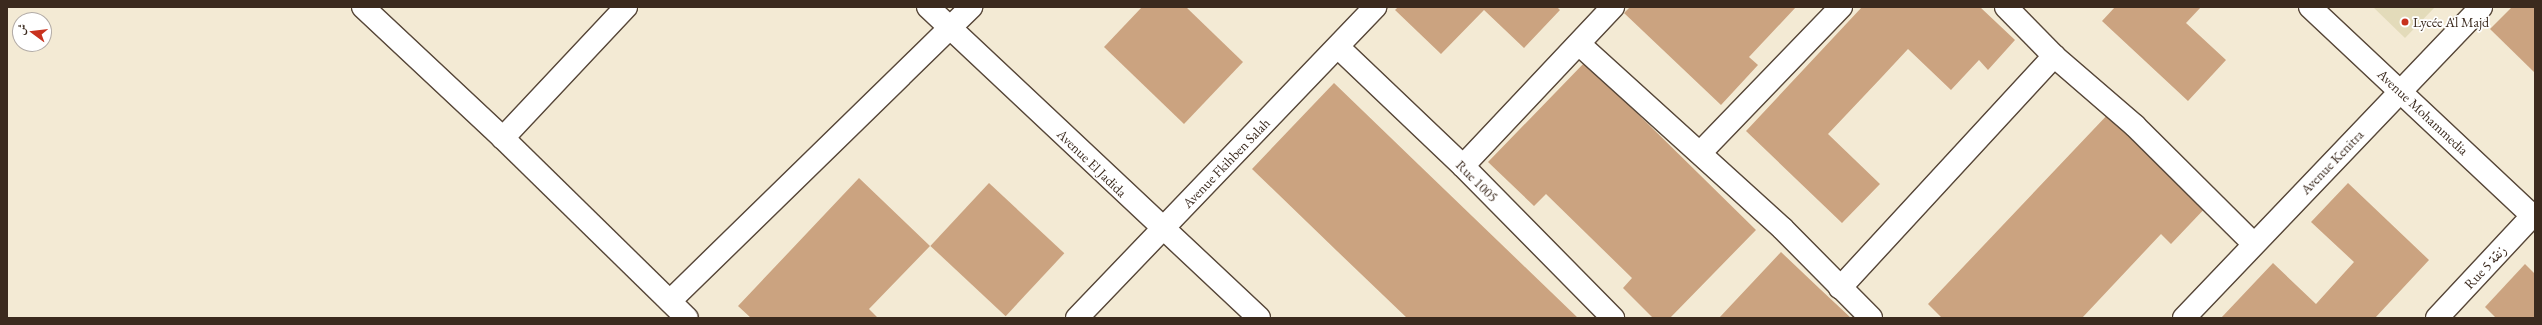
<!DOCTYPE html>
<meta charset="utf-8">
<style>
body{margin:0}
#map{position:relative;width:2542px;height:325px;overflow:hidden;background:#f3ead4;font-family:"EB Garamond",Amiri,serif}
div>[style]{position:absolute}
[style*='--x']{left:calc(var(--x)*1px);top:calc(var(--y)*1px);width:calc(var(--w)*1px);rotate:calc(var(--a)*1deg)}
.built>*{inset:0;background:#e3dbba}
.building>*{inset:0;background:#cba380;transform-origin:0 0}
.roads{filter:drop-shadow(1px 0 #574739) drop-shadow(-1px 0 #574739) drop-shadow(0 1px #574739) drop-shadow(0 -1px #574739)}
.street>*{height:22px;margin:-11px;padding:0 11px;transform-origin:11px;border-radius:11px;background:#fff}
.dots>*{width:11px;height:11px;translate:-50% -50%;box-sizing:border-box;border:2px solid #fff;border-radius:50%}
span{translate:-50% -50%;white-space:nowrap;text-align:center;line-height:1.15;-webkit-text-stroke:3.5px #fff;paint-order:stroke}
.poi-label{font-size:14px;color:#3b2a1e}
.left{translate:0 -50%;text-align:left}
.street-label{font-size:14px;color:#3b2a1e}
.frame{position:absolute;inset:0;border:8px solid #3b2a1e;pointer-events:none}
.north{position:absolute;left:12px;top:12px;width:40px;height:40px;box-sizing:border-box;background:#fff;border:1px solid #b1aaa5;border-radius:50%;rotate:285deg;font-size:11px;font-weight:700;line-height:16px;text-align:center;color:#3b2a1e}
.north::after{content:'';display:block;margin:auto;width:14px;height:18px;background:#c8321e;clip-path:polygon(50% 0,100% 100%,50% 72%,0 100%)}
</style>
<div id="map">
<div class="built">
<i style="clip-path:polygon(2373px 7px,2435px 7px,2405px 38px)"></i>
</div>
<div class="building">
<i style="clip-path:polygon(1142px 7px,1186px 7px,1243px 62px,1184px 124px,1104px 47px)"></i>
<i style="clip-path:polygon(1398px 7px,1557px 7px,1560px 10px,1524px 48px,1484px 10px,1441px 54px,1395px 10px)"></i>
<i style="clip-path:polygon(1630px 7px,1796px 7px,1749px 57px,1758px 65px,1721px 105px,1624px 13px)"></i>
<i style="clip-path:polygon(1862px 7px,1980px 7px,2015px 40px,1988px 70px,1979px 60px,1951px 90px,1908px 49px,1881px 78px,1828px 134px,1880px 184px,1842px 223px,1746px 131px)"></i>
<i style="clip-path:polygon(2115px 7px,2201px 7px,2186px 23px,2226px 60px,2188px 101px,2102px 21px)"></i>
<i style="clip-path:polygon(2512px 7px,2535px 7px,2535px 73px,2490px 29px)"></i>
<i style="clip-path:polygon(1585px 62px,1756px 230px,1670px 318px,1653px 318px,1623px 288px,1632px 278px,1546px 194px,1534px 206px,1488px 162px)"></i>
<i style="clip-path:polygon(1334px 83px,1419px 165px,1578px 318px,1407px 318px,1337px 251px,1252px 169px)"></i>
<i style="clip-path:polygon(2111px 111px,2209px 204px,2171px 244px,2161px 234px,2082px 318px,1942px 318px,1928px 304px)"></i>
<i style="clip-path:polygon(859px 178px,930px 246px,869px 309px,878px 318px,751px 318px,738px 306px)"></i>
<i style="left:989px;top:183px;width:103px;height:86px;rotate:43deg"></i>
<i style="clip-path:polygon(2348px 183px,2429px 260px,2375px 318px,2221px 318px,2273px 263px,2316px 304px,2354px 262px,2311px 222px)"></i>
<i style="clip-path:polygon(1781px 252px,1820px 289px,1851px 318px,1719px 318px)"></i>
<i style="clip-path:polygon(2525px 264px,2535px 274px,2535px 318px,2496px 318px,2485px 307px)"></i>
</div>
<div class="roads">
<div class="street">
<i style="--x:363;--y:7;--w:192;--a:43.1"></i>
<i style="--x:626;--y:7;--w:180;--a:133.2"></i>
<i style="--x:503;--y:138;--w:257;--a:44.4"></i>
<i style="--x:928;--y:7;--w:454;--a:43.2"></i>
<i style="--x:2006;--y:7;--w:69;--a:45.6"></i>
<i style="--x:2054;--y:56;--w:107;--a:40.8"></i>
<i style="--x:2135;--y:126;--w:166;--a:44.8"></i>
<i style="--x:2310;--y:7;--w:308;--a:43.2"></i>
<i style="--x:1579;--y:44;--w:275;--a:42.2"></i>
<i style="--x:1783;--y:229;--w:125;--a:45.3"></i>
<i style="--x:1338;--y:47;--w:173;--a:43.6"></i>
<i style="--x:1463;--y:166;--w:214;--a:45.4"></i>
<i style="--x:1700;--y:153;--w:203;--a:-46"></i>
<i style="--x:1463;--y:166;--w:219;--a:-46.7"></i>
<i style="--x:1840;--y:288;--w:316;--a:-47.3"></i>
<i style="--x:670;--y:301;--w:421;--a:-44.3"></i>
<i style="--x:1077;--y:318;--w:431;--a:-46.2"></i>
<i style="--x:2184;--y:318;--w:430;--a:-46.3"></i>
<i style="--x:2437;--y:318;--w:144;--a:-47"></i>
</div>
</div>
<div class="dots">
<i style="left:2405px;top:22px;background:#c8321e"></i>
</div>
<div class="poi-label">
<span class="left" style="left:2413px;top:22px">Lycée Al Majd</span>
</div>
<div class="street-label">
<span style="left:2423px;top:112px;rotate:43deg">Avenue Mohammedia</span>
<span style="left:2332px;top:162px;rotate:-46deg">Avenue Kenitra</span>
<span style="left:1092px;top:163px;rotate:44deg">Avenue El Jadida</span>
<span style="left:1226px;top:163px;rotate:-46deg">Avenue Fkihben Salah</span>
<span style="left:1477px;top:181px;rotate:45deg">Rue 1005</span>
<span style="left:2485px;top:267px;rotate:-47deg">Rue 5 زنقة</span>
</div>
<div class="frame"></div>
<div class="north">ش</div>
</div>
